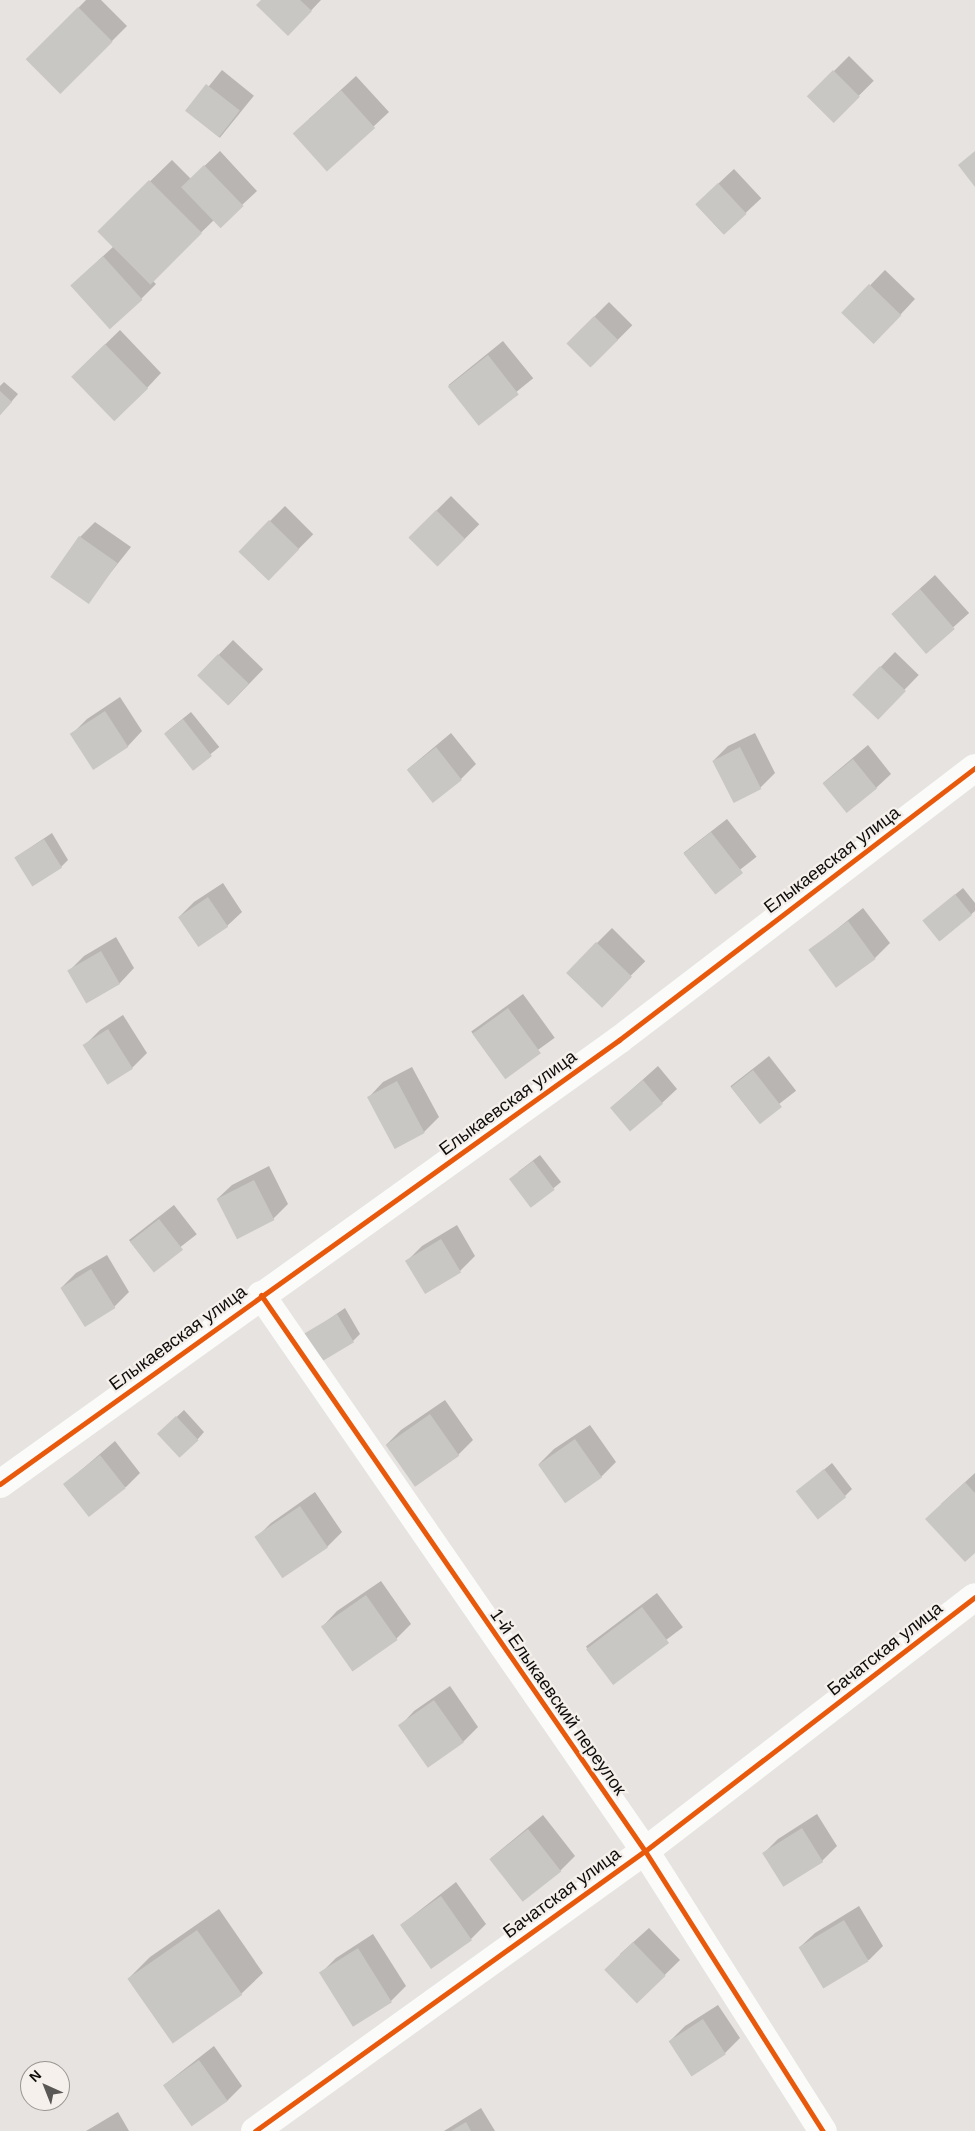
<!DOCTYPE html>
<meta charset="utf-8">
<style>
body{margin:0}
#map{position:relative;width:975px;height:2131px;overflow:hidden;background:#e6e3e0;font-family:Helvetica,sans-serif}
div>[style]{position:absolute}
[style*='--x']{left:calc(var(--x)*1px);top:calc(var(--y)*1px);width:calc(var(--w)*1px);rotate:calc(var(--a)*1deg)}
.shadow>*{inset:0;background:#0003;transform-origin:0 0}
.building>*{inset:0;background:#c9c7c4;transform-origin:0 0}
.street>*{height:28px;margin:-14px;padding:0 14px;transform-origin:14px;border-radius:14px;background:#fbfbfa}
.secondary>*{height:28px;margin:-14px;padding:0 14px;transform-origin:14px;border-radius:14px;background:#fbfbfa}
.cycleway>*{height:5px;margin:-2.5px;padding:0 2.5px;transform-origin:2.5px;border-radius:2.5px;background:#e8590c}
span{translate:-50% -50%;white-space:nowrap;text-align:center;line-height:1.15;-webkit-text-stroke:4.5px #f5f0eb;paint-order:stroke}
.street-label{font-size:18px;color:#0e0d0b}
.north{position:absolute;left:20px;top:2061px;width:50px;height:50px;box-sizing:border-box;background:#f5f0eb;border:1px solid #999591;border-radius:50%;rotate:316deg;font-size:14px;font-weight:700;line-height:20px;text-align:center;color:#0e0d0b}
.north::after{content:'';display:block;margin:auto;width:18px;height:22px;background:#5a5856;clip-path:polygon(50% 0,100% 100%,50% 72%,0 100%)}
</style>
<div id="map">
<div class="shadow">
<i style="clip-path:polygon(86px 0,101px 0,127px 26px,61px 92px,28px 59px)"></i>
<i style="clip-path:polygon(262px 0,321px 0,303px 19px)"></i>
<i style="left:849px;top:56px;width:35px;height:57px;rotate:45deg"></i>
<i style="left:222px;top:70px;width:41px;height:54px;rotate:39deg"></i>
<i style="clip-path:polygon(356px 76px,389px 112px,327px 170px,309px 119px)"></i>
<i style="clip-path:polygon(220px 151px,257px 191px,242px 205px,214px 220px,152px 280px,156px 284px,141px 299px,72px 285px,114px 246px,99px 231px,172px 160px,191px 179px)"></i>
<i style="left:734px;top:169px;width:40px;height:52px;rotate:47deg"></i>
<i style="clip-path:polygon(885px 270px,915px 299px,888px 328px,843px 313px)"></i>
<i style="left:609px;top:302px;width:33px;height:58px;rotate:45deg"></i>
<i style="clip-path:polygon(120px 330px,161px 373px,147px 388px,87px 362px)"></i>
<i style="left:503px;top:341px;width:48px;height:70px;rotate:51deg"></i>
<i style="clip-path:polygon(4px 382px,18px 394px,0 415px,0 386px)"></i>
<i style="left:451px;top:496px;width:40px;height:59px;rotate:45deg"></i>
<i style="left:285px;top:506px;width:40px;height:64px;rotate:45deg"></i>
<i style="clip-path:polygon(95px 522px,131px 547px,88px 601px,80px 537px)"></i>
<i style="left:935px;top:575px;width:51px;height:57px;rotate:48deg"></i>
<i style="left:233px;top:640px;width:42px;height:49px;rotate:44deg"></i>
<i style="left:895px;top:652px;width:33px;height:59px;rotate:44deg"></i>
<i style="clip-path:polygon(120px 697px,142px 731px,128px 746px,94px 768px,72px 734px,87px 719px)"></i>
<i style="left:191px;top:712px;width:45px;height:33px;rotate:51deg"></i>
<i style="clip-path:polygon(451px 733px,476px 764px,461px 779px,408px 769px)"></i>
<i style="clip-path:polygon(755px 733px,775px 773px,760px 788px,734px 801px,713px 761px,728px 746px)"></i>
<i style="clip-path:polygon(868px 745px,891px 774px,876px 788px,823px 783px)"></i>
<i style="left:727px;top:819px;width:48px;height:55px;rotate:52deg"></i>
<i style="clip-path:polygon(52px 833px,68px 860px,61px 867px,16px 857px)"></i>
<i style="clip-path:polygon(223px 883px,242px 912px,227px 926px,179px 917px,194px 902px)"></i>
<i style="clip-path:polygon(963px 888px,975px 903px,975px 911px,941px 940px,932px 914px)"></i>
<i style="clip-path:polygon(863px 908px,890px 943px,875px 958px,811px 950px)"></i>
<i style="left:612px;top:928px;width:47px;height:63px;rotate:45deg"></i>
<i style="clip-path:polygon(116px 937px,134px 968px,120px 983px,88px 1002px,69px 971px,84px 956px)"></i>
<i style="left:523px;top:994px;width:54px;height:64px;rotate:54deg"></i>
<i style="clip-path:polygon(123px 1015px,147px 1053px,132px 1068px,85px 1045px,100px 1030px)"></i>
<i style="left:769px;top:1056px;width:44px;height:49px;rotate:52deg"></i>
<i style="clip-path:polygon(658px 1066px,677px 1089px,662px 1103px,612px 1107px)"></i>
<i style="clip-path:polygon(412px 1067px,439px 1117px,424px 1132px,369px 1097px,383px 1082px)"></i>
<i style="clip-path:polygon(540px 1155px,561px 1182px,532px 1206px,518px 1172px)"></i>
<i style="clip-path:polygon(269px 1166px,288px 1204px,273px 1219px,217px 1199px,232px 1185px)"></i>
<i style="left:174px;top:1205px;width:37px;height:57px;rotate:52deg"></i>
<i style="clip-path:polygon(457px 1225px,475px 1256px,460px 1271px,407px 1261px,422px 1246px)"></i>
<i style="clip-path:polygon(107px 1255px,129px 1292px,114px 1307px,61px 1288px,76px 1273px)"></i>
<i style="clip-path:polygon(345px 1308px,360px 1334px,353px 1341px,306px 1335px)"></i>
<i style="clip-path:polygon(445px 1400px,473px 1440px,458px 1455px,386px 1445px,401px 1430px)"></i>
<i style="clip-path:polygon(184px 1410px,204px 1432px,197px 1440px,166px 1427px)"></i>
<i style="clip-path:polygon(590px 1425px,616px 1462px,601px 1477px,539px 1464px,554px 1449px)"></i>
<i style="clip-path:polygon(115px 1441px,140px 1473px,126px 1487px,65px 1484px)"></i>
<i style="clip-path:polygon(832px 1463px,852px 1489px,845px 1496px,797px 1492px)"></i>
<i style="clip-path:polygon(975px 1473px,975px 1551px,941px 1504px)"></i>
<i style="clip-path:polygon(315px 1492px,342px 1532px,327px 1547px,256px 1538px,271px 1523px)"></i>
<i style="clip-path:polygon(381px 1581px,411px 1624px,396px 1639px,323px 1626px,337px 1611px)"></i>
<i style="left:657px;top:1593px;width:43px;height:89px;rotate:53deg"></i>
<i style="clip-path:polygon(450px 1686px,478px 1727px,463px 1742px,400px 1726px,414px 1711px)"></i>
<i style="clip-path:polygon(817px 1814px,837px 1846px,822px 1861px,763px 1854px,778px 1839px)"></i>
<i style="clip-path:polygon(543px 1815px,575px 1856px,560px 1871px,491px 1858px)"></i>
<i style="clip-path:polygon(456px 1882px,486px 1924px,471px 1939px,401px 1925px)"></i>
<i style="clip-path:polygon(859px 1906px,883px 1946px,869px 1960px,800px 1947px,815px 1933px)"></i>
<i style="clip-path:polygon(219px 1909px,263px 1973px,241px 1994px,128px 1979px,150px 1957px)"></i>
<i style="clip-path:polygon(649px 1928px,680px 1960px,637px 2002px,620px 1954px)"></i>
<i style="clip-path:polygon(373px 1934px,406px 1986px,391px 2001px,354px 2025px,321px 1973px,336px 1958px)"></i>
<i style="clip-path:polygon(718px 2005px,740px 2038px,725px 2053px,670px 2041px,685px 2026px)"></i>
<i style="clip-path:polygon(214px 2046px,242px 2086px,227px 2101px,164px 2085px)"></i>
<i style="clip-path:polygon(481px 2108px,495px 2131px,444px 2131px)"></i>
<i style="clip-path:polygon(118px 2112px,129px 2131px,86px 2131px)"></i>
</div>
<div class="building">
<i style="clip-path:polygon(261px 0,300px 0,312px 11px,288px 36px,256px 5px)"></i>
<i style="left:78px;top:7px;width:49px;height:74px;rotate:45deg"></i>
<i style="left:833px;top:70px;width:38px;height:37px;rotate:45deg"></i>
<i style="left:206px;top:84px;width:43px;height:34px;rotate:38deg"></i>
<i style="left:341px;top:90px;width:51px;height:65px;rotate:48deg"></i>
<i style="clip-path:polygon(975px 151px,975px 187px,958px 165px)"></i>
<i style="left:204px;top:165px;width:57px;height:32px;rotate:46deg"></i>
<i style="left:149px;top:180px;width:75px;height:73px;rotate:45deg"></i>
<i style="left:718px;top:183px;width:42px;height:31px;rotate:47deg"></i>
<i style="left:103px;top:256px;width:59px;height:44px;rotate:48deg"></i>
<i style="left:869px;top:284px;width:45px;height:40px;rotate:44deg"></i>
<i style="left:594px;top:316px;width:34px;height:39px;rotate:45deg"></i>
<i style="left:105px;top:344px;width:62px;height:47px;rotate:46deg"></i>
<i style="left:488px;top:355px;width:50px;height:51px;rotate:52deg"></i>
<i style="clip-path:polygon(0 391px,12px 402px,0 415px)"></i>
<i style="left:436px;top:510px;width:41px;height:39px;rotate:45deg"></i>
<i style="left:269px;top:520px;width:42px;height:44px;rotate:44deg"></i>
<i style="left:79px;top:536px;width:47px;height:50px;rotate:35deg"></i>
<i style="left:920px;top:589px;width:53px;height:38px;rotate:49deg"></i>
<i style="left:218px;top:654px;width:43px;height:30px;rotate:44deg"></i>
<i style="left:880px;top:666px;width:36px;height:40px;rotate:44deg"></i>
<i style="left:105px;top:711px;width:43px;height:42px;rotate:57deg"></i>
<i style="left:183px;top:719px;width:47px;height:24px;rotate:52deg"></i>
<i style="left:436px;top:747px;width:42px;height:37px;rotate:52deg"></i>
<i style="left:740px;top:747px;width:47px;height:31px;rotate:63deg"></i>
<i style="left:853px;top:759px;width:38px;height:39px;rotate:51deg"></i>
<i style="left:711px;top:832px;width:52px;height:35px;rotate:52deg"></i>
<i style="left:44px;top:839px;width:34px;height:35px;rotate:58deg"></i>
<i style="left:955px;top:894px;width:27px;height:42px;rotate:51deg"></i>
<i style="left:208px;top:897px;width:36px;height:36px;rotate:56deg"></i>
<i style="left:848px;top:921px;width:47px;height:49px;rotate:54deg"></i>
<i style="left:596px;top:942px;width:50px;height:43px;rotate:44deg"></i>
<i style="left:101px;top:951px;width:38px;height:39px;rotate:60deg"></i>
<i style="left:508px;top:1008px;width:56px;height:44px;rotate:54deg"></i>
<i style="left:108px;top:1029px;width:47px;height:30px;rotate:58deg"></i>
<i style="left:753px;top:1070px;width:47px;height:28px;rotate:52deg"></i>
<i style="left:643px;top:1080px;width:31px;height:43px;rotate:50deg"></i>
<i style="left:397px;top:1081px;width:59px;height:34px;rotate:62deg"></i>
<i style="left:533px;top:1161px;width:36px;height:30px;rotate:53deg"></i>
<i style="left:254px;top:1180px;width:45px;height:42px;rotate:63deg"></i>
<i style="left:159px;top:1219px;width:39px;height:37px;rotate:52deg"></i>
<i style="left:441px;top:1239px;width:39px;height:42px;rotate:59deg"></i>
<i style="left:91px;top:1269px;width:46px;height:36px;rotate:58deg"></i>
<i style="left:337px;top:1314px;width:33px;height:39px;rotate:59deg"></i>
<i style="left:430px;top:1414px;width:51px;height:54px;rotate:55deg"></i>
<i style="left:176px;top:1416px;width:33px;height:26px;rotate:47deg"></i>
<i style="left:575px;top:1439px;width:47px;height:45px;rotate:55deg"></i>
<i style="left:100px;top:1455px;width:42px;height:47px;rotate:52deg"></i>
<i style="left:824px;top:1469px;width:36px;height:36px;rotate:52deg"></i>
<i style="clip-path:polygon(965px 1482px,975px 1493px,975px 1553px,965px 1562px,925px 1519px)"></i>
<i style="left:300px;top:1506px;width:50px;height:55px;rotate:56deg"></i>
<i style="left:366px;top:1595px;width:55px;height:55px;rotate:55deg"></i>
<i style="left:642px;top:1607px;width:45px;height:70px;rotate:53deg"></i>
<i style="left:434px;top:1700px;width:52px;height:44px;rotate:55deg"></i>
<i style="left:802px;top:1828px;width:40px;height:47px;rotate:58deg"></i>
<i style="left:528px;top:1829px;width:54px;height:49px;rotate:52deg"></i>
<i style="left:441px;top:1896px;width:54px;height:50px;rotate:55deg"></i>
<i style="left:844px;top:1920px;width:48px;height:53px;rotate:59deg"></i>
<i style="left:197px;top:1930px;width:79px;height:85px;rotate:55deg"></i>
<i style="left:633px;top:1942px;width:47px;height:40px;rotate:46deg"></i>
<i style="left:358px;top:1948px;width:64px;height:46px;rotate:58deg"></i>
<i style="left:703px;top:2019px;width:42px;height:41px;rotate:57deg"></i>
<i style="left:199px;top:2060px;width:50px;height:44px;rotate:55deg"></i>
<i style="clip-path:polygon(466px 2122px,471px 2131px,451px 2131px)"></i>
</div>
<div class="street">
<i style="--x:261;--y:1295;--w:676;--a:55.37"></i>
<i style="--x:645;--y:1851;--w:332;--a:57.6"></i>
<i style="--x:255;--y:2131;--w:480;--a:-35.7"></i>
<i style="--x:645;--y:1851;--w:416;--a:-37.6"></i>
</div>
<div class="secondary">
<i style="--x:0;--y:1484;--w:762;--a:-35.65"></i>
<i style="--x:619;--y:1040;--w:448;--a:-37.4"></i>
</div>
<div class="cycleway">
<i style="--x:261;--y:1295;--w:676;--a:55.37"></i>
<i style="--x:645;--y:1851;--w:332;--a:57.6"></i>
<i style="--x:0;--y:1484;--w:762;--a:-35.65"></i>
<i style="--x:619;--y:1040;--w:448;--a:-37.4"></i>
<i style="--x:255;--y:2131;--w:480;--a:-35.7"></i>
<i style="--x:645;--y:1851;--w:416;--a:-37.6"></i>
</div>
<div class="street-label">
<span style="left:832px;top:860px;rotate:-37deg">Елыкаевская улица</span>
<span style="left:508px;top:1103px;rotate:-36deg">Елыкаевская улица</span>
<span style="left:178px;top:1338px;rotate:-36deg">Елыкаевская улица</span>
<span style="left:885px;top:1649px;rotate:-38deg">Бачатская улица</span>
<span style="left:558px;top:1702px;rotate:55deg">1-й Елыкаевский переулок</span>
<span style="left:562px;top:1893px;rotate:-36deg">Бачатская улица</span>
</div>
<div class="north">N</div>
</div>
